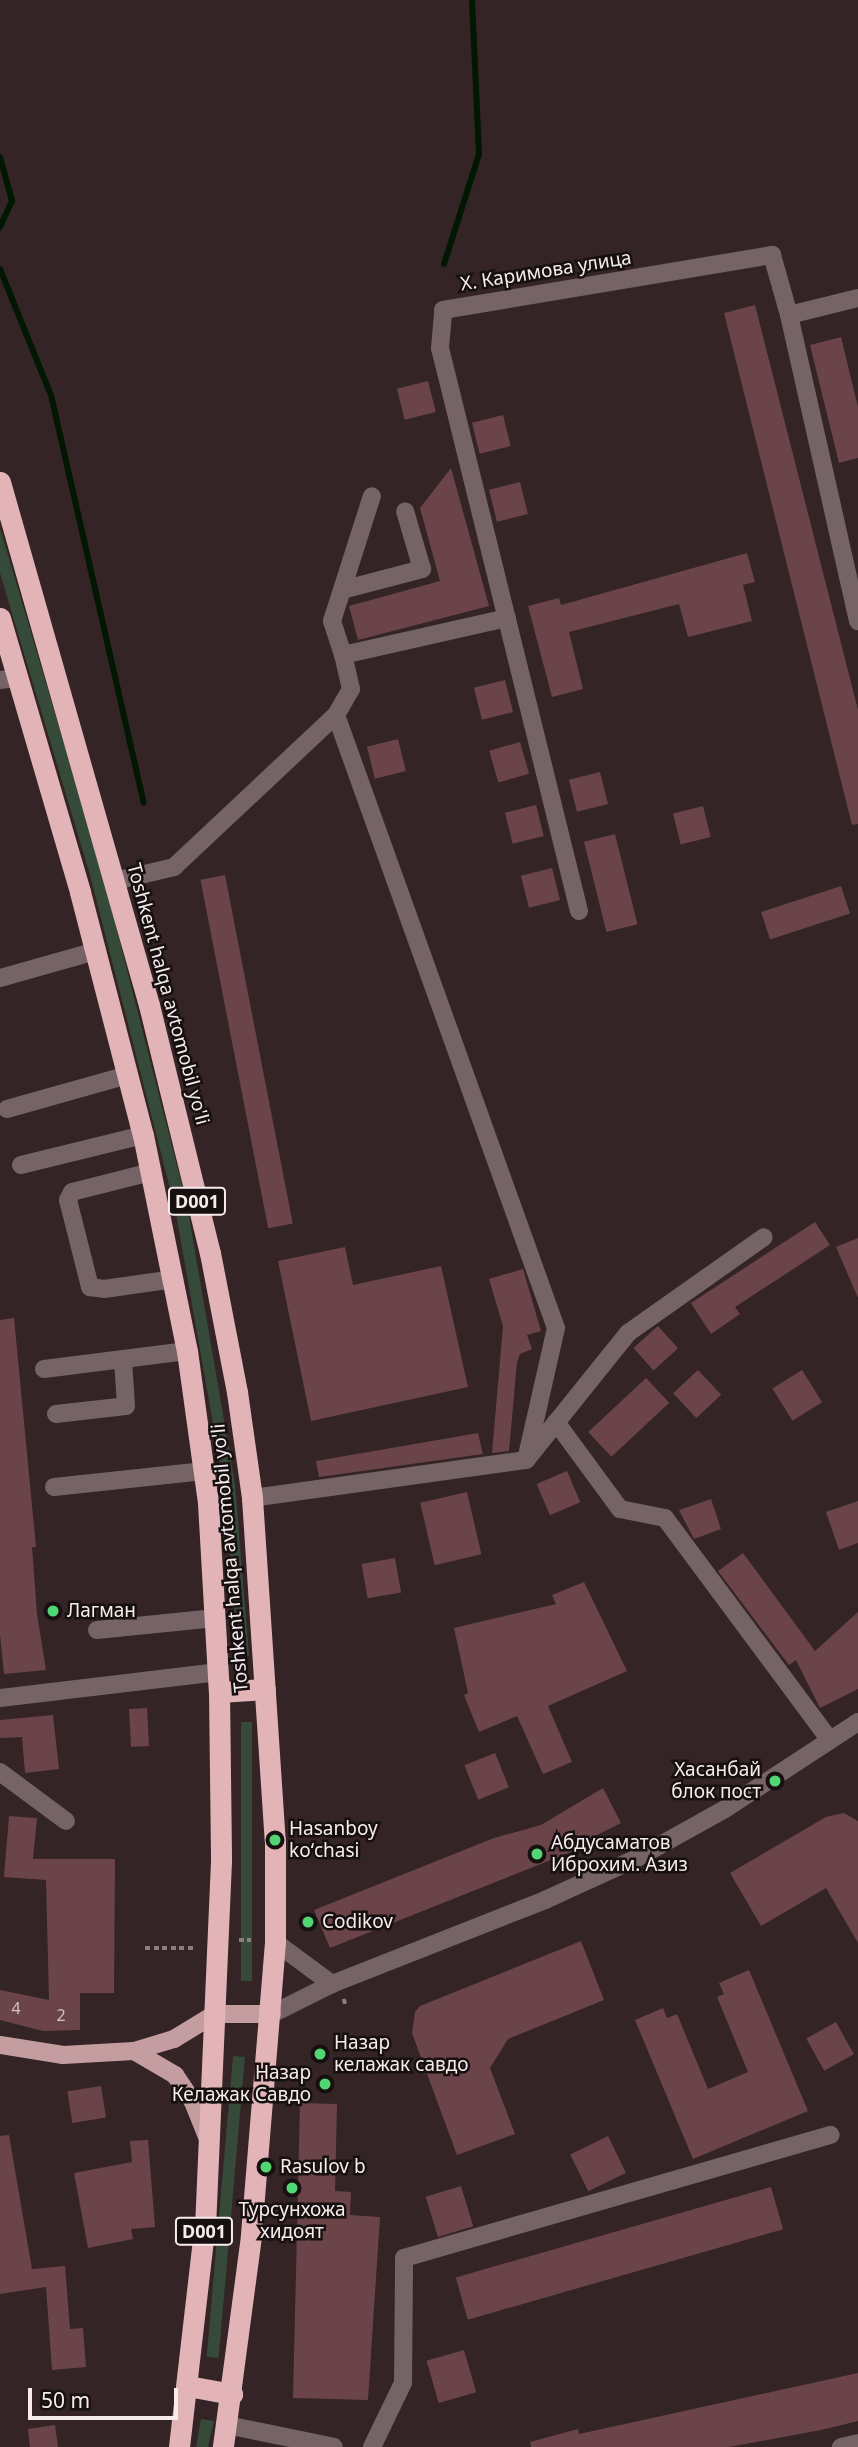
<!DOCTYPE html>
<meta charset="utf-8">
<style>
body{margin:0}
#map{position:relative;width:858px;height:2447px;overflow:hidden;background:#342426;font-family:"Noto Sans",sans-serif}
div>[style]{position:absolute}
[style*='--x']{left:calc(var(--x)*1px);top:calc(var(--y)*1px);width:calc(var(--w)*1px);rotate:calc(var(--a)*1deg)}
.green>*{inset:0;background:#354a38;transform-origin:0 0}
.stream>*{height:6px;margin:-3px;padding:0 3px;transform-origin:3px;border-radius:3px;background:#001704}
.building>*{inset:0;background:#6a4448;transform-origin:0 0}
.path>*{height:3.5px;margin-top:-1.75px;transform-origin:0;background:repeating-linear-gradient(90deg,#8c7e7f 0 5px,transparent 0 8.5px)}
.minor>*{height:18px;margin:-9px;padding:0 9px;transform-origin:9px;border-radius:9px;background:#766365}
.major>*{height:18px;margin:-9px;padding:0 9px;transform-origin:9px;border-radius:9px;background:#c49da1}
.highway>*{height:21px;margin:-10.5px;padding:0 10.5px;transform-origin:10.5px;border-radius:10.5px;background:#e2b4b8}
.dots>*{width:19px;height:19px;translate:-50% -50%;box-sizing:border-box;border:4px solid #171010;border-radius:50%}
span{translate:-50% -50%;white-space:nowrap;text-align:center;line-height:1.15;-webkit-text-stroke:5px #171010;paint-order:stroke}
.number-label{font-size:16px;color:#d4c2c4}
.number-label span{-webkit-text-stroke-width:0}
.shield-label span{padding:2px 5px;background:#171010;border:2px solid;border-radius:5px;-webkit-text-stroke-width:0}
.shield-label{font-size:18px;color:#f7eced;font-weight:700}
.street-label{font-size:19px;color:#f7eced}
.poi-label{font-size:19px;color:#f7eced}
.left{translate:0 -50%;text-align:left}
.right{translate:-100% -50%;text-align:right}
.scale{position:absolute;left:28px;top:2388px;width:150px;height:32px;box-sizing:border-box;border:4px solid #f7eced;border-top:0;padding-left:9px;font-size:21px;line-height:24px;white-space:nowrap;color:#f7eced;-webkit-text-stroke:5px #171010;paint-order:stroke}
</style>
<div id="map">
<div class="green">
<i style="clip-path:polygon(0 528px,102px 872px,187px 1205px,235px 1484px,249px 1656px,238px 1656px,224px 1486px,175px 1208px,90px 875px,0 573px)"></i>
<i style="left:241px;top:1722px;width:11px;height:259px"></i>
<i style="left:233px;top:2056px;width:12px;height:302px;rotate:5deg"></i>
<i style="clip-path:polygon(201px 2419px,214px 2421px,208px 2447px,196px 2447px)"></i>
</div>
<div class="stream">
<i style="--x:0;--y:157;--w:46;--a:74.7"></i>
<i style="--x:12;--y:201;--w:29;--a:115"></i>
<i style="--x:444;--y:264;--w:115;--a:-72.3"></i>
<i style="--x:479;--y:154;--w:154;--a:-92.6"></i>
<i style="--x:0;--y:269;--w:136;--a:68"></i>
<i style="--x:51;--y:395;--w:418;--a:77.2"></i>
</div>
<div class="building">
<i style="clip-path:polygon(755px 305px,858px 710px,858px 824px,852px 825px,724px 313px)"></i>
<i style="clip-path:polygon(841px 337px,858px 407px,858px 458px,839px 463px,810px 345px)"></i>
<i style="left:428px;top:381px;width:32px;height:32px;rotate:76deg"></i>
<i style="left:503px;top:415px;width:32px;height:32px;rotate:76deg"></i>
<i style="clip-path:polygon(451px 468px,489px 606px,358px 640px,349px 606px,440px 581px,420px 508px)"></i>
<i style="left:520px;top:482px;width:33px;height:32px;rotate:76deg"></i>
<i style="clip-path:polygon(747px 553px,755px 582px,743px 585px,752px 621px,688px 637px,679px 604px,569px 632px,583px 689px,552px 697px,528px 606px,559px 598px,561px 605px)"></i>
<i style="left:505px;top:680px;width:33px;height:32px;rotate:76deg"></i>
<i style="left:398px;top:739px;width:33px;height:32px;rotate:76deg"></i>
<i style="left:520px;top:742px;width:33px;height:32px;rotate:74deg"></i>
<i style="left:600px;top:772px;width:33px;height:32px;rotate:76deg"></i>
<i style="left:536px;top:805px;width:32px;height:32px;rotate:76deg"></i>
<i style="left:703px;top:806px;width:32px;height:31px;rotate:76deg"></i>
<i style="left:615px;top:834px;width:93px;height:32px;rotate:76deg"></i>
<i style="left:552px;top:868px;width:33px;height:32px;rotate:76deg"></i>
<i style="left:225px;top:875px;width:355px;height:25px;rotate:79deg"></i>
<i style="left:841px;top:886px;width:29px;height:84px;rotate:72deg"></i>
<i style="clip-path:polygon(815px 1222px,830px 1245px,735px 1307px,740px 1314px,711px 1334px,691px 1303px)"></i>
<i style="clip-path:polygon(858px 1238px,858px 1298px,836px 1247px)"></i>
<i style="clip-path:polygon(345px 1247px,353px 1285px,441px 1266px,468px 1387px,311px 1421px,278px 1261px)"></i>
<i style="clip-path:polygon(523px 1269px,541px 1331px,527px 1335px,532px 1349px,520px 1354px,517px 1362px,509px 1451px,492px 1453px,503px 1326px,489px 1279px)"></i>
<i style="clip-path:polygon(14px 1318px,36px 1547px,32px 1547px,37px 1614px,46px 1670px,4px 1674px,0 1634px,0 1320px)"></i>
<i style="left:658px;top:1326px;width:30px;height:33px;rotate:48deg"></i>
<i style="left:698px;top:1370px;width:34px;height:34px;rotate:47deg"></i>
<i style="left:802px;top:1370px;width:38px;height:35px;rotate:58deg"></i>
<i style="left:646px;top:1378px;width:34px;height:79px;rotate:47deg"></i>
<i style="clip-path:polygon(478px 1433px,483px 1454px,319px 1477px,316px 1461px)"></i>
<i style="left:567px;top:1471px;width:34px;height:33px;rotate:67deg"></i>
<i style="left:467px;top:1492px;width:64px;height:48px;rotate:77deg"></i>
<i style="clip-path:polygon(711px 1499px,721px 1529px,694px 1539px,679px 1510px)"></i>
<i style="clip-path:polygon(858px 1501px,858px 1543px,839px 1550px,826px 1512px)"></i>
<i style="clip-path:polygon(743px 1553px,815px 1651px,858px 1612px,858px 1689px,820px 1708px,796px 1660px,789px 1665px,718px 1571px)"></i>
<i style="left:395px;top:1558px;width:35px;height:34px;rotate:80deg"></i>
<i style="clip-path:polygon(584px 1582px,627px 1671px,548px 1706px,572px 1762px,543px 1774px,517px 1716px,479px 1732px,464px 1695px,468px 1693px,454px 1628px,556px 1604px,552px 1595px)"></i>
<i style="left:147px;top:1708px;width:38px;height:18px;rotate:87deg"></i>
<i style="clip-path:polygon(53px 1715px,59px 1769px,25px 1773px,22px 1737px,0 1738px,0 1720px)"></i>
<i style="left:495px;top:1753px;width:37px;height:33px;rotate:68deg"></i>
<i style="clip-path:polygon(603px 1788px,621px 1823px,589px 1839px,591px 1844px,330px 1948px,314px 1910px,494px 1838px,541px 1825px)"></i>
<i style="clip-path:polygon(844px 1813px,858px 1821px,858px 1943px,826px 1888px,761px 1926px,730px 1873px,826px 1817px)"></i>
<i style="clip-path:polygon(9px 1816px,37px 1818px,33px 1859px,115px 1859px,114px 1993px,80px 1993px,80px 2030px,43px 2031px,0 2020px,0 1990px,49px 2000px,46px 1880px,4px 1877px)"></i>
<i style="clip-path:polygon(581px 1941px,604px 2000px,508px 2039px,490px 2068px,515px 2134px,457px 2155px,412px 2033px,415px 2012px,420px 2006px)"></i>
<i style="clip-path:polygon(749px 1970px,808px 2111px,693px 2159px,635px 2020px,663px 2008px,667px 2018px,677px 2014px,708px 2089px,748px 2072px,717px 1997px,724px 1994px,719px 1983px)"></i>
<i style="left:836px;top:2022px;width:37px;height:34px;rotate:61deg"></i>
<i style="left:101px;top:2086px;width:32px;height:34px;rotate:81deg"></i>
<i style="clip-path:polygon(300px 2103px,337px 2104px,335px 2191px,351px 2192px,350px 2215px,380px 2217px,368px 2400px,293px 2398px)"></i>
<i style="clip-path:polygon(9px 2135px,32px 2269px,65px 2266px,70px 2329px,83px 2328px,86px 2367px,52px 2370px,46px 2287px,0 2294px,0 2136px)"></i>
<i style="left:608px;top:2136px;width:41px;height:42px;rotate:64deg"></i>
<i style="clip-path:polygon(148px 2140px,155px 2227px,131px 2229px,133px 2239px,88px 2248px,74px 2173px,132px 2162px,130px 2141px)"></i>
<i style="left:461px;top:2186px;width:42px;height:37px;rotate:73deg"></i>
<i style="left:771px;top:2187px;width:44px;height:328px;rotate:74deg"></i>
<i style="left:464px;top:2350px;width:44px;height:39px;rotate:74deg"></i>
<i style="clip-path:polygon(858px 2373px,858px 2421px,821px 2430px,729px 2447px,531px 2447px,530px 2442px,578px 2429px,579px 2434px)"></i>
<i style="clip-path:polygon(55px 2425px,58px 2447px,30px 2447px,28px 2429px)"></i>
</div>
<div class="path">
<i style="--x:239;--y:1940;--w:12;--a:0"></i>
<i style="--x:145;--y:1948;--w:51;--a:0"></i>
<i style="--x:344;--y:1999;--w:8;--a:76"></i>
</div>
<div class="minor">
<i style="--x:789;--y:315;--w:71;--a:-13.8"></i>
<i style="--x:342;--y:590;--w:83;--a:-14.7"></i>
<i style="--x:422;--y:569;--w:60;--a:-106.3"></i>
<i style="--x:343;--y:655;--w:36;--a:-108"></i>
<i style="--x:332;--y:621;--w:131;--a:-72.3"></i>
<i style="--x:0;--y:680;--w:17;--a:-7"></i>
<i style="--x:336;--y:715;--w:651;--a:70.26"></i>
<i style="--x:556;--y:1328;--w:135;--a:102.8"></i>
<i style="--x:115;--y:881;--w:61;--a:-13.3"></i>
<i style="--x:174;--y:867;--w:222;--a:-43.2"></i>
<i style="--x:336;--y:715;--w:30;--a:-60"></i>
<i style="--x:351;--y:689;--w:35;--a:-103"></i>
<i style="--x:343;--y:655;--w:168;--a:-12.7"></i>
<i style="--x:579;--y:911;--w:580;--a:-103.87"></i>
<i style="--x:440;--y:348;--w:38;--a:-85"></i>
<i style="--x:443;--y:310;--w:334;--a:-9.5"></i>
<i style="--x:772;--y:255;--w:62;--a:74.2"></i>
<i style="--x:789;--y:315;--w:314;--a:77.3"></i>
<i style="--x:0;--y:978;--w:100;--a:-15.7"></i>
<i style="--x:7;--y:1109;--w:126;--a:-15.7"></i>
<i style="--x:21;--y:1165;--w:126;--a:-13.8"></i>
<i style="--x:151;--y:1172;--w:81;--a:165.8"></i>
<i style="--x:72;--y:1192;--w:9;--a:117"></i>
<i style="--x:68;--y:1200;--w:90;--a:75.8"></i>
<i style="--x:90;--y:1287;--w:14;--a:8"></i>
<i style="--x:104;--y:1289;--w:71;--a:-8.1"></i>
<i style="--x:44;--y:1369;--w:144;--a:-7.2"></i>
<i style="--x:56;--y:1414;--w:70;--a:-6.5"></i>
<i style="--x:126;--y:1406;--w:47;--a:-93.7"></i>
<i style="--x:556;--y:1422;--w:108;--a:53.7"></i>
<i style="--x:620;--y:1509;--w:46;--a:11.3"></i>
<i style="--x:665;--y:1518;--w:275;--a:53.4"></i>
<i style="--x:54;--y:1487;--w:151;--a:-6.1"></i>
<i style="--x:252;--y:1498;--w:277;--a:-7.9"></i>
<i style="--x:526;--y:1460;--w:163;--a:-51.2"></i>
<i style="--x:628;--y:1333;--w:166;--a:-35.2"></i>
<i style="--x:97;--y:1630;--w:119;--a:-5.8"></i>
<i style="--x:0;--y:1698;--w:220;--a:-6.8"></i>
<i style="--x:0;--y:1772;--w:82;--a:36.6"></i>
<i style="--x:275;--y:1942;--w:71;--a:36.4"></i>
<i style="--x:272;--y:2014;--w:67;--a:-26.6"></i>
<i style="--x:332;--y:1984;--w:229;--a:-21.5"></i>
<i style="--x:545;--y:1900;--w:101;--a:-24.5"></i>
<i style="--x:637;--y:1858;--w:101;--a:-29.1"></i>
<i style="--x:725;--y:1809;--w:159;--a:-33.2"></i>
<i style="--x:227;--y:2425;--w:109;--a:11.6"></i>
<i style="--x:372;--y:2447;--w:71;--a:-64.2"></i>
<i style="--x:403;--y:2383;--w:125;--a:-89.5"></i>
<i style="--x:404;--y:2258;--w:444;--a:-16.1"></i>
<i style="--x:841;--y:2447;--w:17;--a:-13"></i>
</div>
<div class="major">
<i style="--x:0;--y:2045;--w:64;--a:9"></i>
<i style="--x:63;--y:2055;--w:71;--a:-3.2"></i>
<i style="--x:134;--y:2051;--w:42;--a:-16.7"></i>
<i style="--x:174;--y:2039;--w:48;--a:-31.4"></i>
<i style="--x:215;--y:2014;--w:57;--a:0"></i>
<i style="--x:134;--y:2051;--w:48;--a:30.3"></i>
<i style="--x:175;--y:2075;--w:32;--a:56"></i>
<i style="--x:193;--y:2102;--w:37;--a:68"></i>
</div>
<div class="highway">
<i style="--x:0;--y:482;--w:544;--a:74.1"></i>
<i style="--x:149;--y:1005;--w:255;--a:76.2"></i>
<i style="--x:210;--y:1253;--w:142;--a:79"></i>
<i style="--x:237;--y:1392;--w:107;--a:81.9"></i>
<i style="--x:252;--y:1498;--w:343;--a:86.2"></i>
<i style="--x:275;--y:1840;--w:102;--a:90"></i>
<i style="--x:275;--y:1942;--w:295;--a:94.7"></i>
<i style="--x:251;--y:2236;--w:213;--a:97.6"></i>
<i style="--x:0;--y:618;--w:285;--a:73.7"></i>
<i style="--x:80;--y:892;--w:251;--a:75.5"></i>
<i style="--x:143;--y:1135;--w:220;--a:78.5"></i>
<i style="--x:187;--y:1351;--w:153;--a:82.1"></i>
<i style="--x:208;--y:1503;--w:189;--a:86.7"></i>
<i style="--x:219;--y:1692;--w:169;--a:89.3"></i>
<i style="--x:221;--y:1861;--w:361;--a:92.5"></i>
<i style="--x:205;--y:2222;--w:226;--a:96.6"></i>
<i style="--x:219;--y:1692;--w:46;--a:-3.7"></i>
<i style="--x:188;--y:2386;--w:45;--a:10.3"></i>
</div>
<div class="dots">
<i style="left:53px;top:1611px;background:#52d673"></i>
<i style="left:775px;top:1781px;background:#52d673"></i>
<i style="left:275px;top:1840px;background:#52d673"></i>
<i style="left:537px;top:1854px;background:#52d673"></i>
<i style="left:308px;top:1922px;background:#52d673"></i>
<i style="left:320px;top:2054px;background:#52d673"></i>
<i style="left:325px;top:2084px;background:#52d673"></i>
<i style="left:266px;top:2167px;background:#52d673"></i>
<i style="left:292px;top:2188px;background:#52d673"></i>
</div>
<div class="number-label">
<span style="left:16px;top:2008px">4</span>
<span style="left:61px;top:2015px">2</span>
</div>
<div class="shield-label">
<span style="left:197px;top:1201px">D001</span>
<span style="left:204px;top:2231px">D001</span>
</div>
<div class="street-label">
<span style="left:546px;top:271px;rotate:-9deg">Х. Каримова улица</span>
<span style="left:168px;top:994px;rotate:75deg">Toshkent halqa avtomobil yo'li</span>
<span style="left:230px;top:1558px;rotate:-95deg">Toshkent halqa avtomobil yo'li</span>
</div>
<div class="poi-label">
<span class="left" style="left:67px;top:1611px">Лагман</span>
<span class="right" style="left:761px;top:1781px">Хасанбай<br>блок пост</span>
<span class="left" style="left:289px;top:1840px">Hasanboy<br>koʻchasi</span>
<span class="left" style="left:551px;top:1854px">Абдусаматов<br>Иброхим. Азиз</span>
<span class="left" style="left:322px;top:1922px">Codikov</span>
<span class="left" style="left:334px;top:2054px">Назар<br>келажак савдо</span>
<span class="right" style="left:311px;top:2084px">Назар<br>Келажак Савдо</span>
<span class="left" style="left:280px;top:2167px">Rasulov b</span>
<span style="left:292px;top:2221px">Турсунхожа<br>хидоят</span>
</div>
<div class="scale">50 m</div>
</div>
